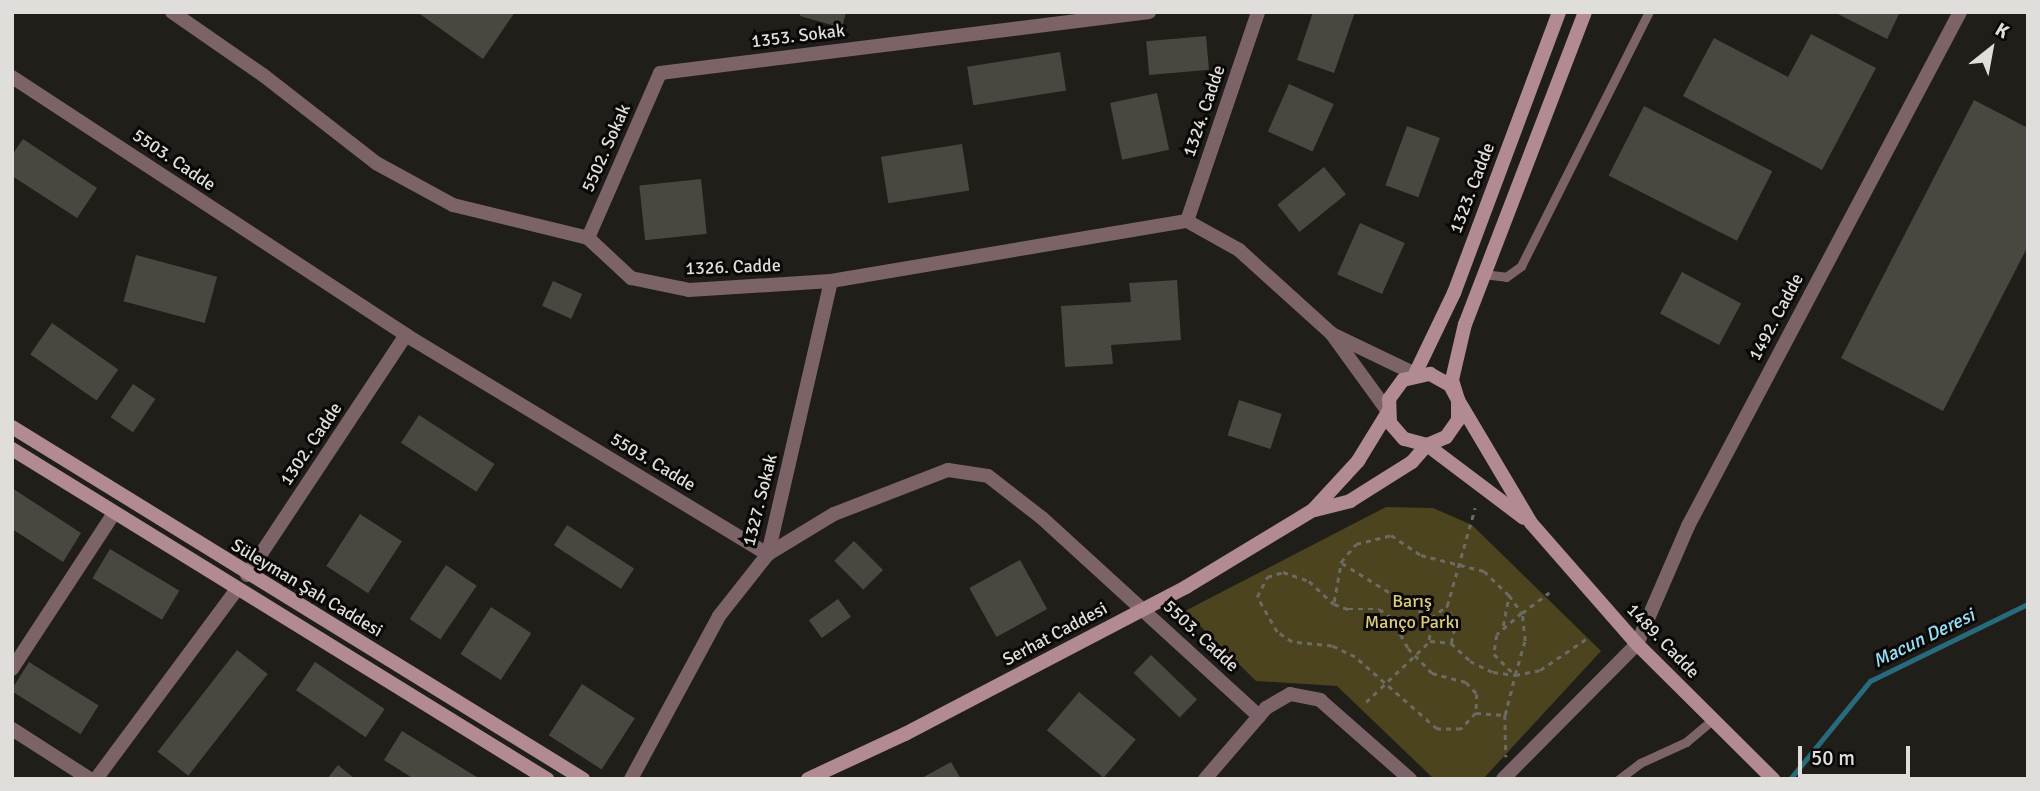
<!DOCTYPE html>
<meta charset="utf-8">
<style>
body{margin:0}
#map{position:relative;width:2040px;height:791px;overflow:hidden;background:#201e18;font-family:Signika,sans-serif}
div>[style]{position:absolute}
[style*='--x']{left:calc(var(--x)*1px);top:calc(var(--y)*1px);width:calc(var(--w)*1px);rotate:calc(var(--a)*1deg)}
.green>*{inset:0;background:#4c441f}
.stream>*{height:4.5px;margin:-2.25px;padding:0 2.25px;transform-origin:2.25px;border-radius:2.25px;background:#286a7e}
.building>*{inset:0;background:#494740;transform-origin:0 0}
.path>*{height:2.5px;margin-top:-1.25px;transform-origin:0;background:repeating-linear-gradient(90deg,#6c6a65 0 5px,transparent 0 10px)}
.service>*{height:9px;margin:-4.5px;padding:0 4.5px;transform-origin:4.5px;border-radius:4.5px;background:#7c6368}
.minor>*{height:14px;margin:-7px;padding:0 7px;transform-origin:7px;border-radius:7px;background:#7c6368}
.tertiary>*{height:14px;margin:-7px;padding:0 7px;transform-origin:7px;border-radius:7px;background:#7c6368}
.secondary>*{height:14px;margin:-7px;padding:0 7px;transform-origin:7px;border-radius:7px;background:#b28a92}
span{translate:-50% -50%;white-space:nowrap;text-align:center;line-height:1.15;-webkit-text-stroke:6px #090806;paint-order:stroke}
.street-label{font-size:18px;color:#dfdeda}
.park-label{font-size:18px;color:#dccb7a}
.water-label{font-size:19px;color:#95e0fa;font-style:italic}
.frame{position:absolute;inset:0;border:14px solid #dfdeda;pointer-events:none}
.north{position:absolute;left:1956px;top:14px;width:70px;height:70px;-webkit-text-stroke:5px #090806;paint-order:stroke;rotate:31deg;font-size:19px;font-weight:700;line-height:28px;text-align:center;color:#dfdeda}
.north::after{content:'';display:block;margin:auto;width:24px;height:32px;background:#dfdeda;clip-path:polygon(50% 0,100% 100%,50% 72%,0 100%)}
.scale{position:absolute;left:1798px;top:746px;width:112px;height:32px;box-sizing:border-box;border:4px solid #dfdeda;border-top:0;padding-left:9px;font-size:21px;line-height:24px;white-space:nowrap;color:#dfdeda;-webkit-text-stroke:5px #090806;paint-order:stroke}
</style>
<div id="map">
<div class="green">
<i style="clip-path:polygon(1386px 507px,1433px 508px,1472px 525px,1601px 651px,1483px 779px,1434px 779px,1337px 686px,1256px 681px,1185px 611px)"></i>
</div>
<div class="stream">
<i style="--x:1791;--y:778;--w:125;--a:-50.8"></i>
<i style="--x:1870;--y:681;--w:176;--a:-26"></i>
</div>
<div class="building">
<i style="clip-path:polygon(417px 12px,515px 12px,483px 59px)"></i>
<i style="clip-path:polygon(800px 12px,846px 12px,842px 28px,800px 16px)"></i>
<i style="clip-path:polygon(1313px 12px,1355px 12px,1334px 73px,1297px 60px)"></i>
<i style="clip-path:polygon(1834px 12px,1900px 12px,1887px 39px)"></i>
<i style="clip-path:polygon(1811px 34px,1876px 68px,1822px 170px,1683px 96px,1714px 38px,1788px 77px)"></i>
<i style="left:1206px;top:36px;width:34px;height:60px;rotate:85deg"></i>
<i style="left:1060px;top:52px;width:39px;height:94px;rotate:81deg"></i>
<i style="left:1289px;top:84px;width:49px;height:52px;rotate:24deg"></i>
<i style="left:1157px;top:93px;width:58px;height:48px;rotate:78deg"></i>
<i style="clip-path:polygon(1974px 100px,2028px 128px,2028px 246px,1943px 411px,1841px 358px)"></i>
<i style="left:1644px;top:106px;width:144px;height:78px;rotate:27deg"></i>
<i style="left:1407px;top:126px;width:35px;height:63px;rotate:20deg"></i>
<i style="clip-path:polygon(23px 139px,97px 188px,77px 218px,12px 176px,12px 155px)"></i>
<i style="left:962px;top:144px;width:47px;height:82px;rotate:81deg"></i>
<i style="left:1324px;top:167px;width:35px;height:60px;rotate:51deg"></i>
<i style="left:701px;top:179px;width:55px;height:62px;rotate:84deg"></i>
<i style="left:1360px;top:223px;width:49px;height:56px;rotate:24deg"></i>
<i style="left:136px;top:255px;width:84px;height:48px;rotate:15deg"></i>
<i style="left:1682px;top:272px;width:67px;height:47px;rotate:28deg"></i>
<i style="clip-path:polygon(1177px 280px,1181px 340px,1111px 345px,1113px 364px,1065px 367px,1061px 306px,1131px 302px,1129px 283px)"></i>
<i style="left:553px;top:281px;width:32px;height:27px;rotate:24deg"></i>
<i style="left:52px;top:323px;width:81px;height:38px;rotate:35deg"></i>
<i style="left:133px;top:384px;width:27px;height:40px;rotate:34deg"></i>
<i style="left:1239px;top:400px;width:45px;height:37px;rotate:18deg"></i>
<i style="left:419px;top:415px;width:90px;height:33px;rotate:33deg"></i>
<i style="clip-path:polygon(12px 488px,81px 533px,63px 562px,12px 529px)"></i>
<i style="left:360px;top:514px;width:50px;height:62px;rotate:33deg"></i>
<i style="left:567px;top:525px;width:80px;height:24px;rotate:33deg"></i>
<i style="left:854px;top:541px;width:41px;height:28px;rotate:45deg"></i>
<i style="left:110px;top:549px;width:81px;height:34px;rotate:31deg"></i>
<i style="left:1020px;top:560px;width:56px;height:58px;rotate:61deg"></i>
<i style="left:446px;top:565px;width:37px;height:65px;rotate:34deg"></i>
<i style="left:838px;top:599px;width:22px;height:36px;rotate:54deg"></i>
<i style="left:491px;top:607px;width:48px;height:56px;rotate:33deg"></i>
<i style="left:237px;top:650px;width:39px;height:129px;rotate:38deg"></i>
<i style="left:1151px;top:655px;width:64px;height:25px;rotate:44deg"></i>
<i style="left:29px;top:662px;width:82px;height:34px;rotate:32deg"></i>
<i style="left:315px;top:662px;width:84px;height:34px;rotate:34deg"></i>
<i style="left:582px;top:684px;width:63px;height:61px;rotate:33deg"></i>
<i style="left:1079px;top:692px;width:74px;height:50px;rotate:40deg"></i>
<i style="clip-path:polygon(402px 731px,480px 779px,414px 779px,384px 760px)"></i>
<i style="clip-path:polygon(951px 762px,961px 779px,920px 779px)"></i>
<i style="clip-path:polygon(338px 765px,355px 779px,327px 779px)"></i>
</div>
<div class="path">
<i style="--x:1342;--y:563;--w:105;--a:31.7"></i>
<i style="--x:1283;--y:572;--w:28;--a:19"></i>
<i style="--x:1309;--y:581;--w:34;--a:43"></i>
<i style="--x:1334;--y:604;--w:15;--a:20"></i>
<i style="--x:1348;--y:609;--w:31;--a:0"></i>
<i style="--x:1379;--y:609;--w:14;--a:34"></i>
<i style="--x:1391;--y:617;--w:35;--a:61"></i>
<i style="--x:1408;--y:648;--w:35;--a:46"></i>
<i style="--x:1432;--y:673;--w:35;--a:15"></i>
<i style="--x:1466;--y:682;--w:16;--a:47"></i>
<i style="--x:1477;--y:694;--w:19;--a:93"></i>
<i style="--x:1476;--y:713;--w:22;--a:133"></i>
<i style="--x:1461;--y:729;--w:24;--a:180"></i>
<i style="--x:1437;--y:729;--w:109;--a:-138.7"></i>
<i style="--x:1355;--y:657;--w:25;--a:-154"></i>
<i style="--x:1332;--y:646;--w:40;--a:-174.3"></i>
<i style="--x:1292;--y:642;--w:18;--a:-146"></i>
<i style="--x:1277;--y:632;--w:40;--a:-119.7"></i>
<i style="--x:1257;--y:597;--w:22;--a:-63"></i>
<i style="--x:1267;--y:577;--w:17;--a:-17"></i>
<i style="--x:1334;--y:602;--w:41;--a:-80.1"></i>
<i style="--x:1341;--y:562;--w:23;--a:-50"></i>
<i style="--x:1356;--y:544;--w:36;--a:-14"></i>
<i style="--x:1391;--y:535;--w:36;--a:34"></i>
<i style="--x:1421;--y:555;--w:65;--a:14.3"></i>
<i style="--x:1484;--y:571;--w:35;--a:44"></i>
<i style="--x:1503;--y:626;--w:32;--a:-79"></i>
<i style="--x:1509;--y:595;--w:22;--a:54"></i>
<i style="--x:1522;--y:613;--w:33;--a:139"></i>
<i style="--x:1497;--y:635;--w:19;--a:99"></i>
<i style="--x:1494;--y:654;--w:27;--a:45"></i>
<i style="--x:1429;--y:640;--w:22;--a:-85"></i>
<i style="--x:1431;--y:618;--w:20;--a:-37"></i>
<i style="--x:1451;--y:643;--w:17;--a:-77"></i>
<i style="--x:1455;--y:626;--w:22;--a:-112"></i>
<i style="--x:1447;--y:606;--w:102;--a:-74.1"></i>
<i style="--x:1515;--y:675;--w:35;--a:-74"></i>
<i style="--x:1525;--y:641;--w:28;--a:-96"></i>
<i style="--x:1522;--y:613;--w:34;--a:-37"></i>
<i style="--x:1366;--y:702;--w:88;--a:-43.6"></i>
<i style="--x:1430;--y:641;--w:21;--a:5"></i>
<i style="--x:1451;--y:643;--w:26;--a:43"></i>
<i style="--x:1470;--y:661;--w:25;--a:26"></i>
<i style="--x:1493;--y:672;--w:22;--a:8"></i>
<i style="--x:1476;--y:713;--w:29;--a:4"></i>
<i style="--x:1505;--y:715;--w:42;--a:88.6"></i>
<i style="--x:1505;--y:715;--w:41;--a:-76"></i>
<i style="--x:1515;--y:675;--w:25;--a:-11"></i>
<i style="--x:1540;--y:670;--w:55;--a:-34"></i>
</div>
<div class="service">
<i style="--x:1483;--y:274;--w:23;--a:7"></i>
<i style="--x:1506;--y:277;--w:19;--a:-36"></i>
<i style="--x:1521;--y:266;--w:284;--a:-63.3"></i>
<i style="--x:1619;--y:779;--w:26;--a:-37"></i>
<i style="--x:1640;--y:763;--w:51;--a:-24.5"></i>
<i style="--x:1686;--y:742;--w:35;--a:-40"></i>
</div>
<div class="minor">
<i style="--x:172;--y:12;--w:111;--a:34.7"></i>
<i style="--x:263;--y:75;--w:143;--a:37.9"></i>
<i style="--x:376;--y:163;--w:88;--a:28.6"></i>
<i style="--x:453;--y:205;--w:139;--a:13.7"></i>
<i style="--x:588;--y:238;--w:59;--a:42.9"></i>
<i style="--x:631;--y:278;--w:59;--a:11.7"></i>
<i style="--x:689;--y:290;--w:142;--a:-3.6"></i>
<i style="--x:831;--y:281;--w:361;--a:-9.6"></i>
<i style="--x:1187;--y:221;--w:60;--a:29.1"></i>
<i style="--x:1239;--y:250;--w:124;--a:42.1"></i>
<i style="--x:1331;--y:333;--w:95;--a:54"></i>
<i style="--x:12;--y:77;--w:480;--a:33.2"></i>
<i style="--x:414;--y:340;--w:414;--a:31.2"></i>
<i style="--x:1187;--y:221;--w:221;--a:-71.2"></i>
<i style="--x:588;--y:238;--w:180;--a:-66.4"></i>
<i style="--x:660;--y:73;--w:493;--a:-7.1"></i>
<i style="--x:1332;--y:334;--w:92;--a:25.7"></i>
<i style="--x:768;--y:554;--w:77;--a:-31.2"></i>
<i style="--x:834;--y:514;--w:122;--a:-21.1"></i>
<i style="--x:948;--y:470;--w:40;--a:8.5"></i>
<i style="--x:988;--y:476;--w:68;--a:37.9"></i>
<i style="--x:1042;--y:518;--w:294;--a:42.4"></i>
<i style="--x:631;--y:779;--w:185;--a:-61.6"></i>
<i style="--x:719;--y:616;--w:79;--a:-51.7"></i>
<i style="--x:768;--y:554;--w:280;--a:-77"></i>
</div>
<div class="tertiary">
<i style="--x:247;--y:575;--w:288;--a:-56.5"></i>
<i style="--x:12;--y:669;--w:186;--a:-56.8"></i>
<i style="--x:12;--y:729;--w:93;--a:32.7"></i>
<i style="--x:96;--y:779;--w:237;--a:-53.4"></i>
<i style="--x:1205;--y:779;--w:94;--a:-49.3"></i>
<i style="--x:1266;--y:708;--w:28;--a:-30"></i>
<i style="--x:1290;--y:694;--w:31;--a:11"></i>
<i style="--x:1320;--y:700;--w:120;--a:41.3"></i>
<i style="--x:1503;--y:779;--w:190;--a:-45.2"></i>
<i style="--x:1637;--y:644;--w:129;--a:-66.6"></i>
<i style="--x:1688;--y:526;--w:582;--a:-62.11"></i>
</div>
<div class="secondary">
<i style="--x:1585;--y:12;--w:334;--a:111"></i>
<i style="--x:1465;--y:324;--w:57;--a:103.1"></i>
<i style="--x:1452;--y:380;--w:21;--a:73"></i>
<i style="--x:1458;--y:400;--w:20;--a:90"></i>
<i style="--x:1458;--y:420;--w:21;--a:125"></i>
<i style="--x:1446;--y:437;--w:21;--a:157"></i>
<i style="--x:1427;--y:445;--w:24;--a:-165"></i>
<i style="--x:1404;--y:439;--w:21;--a:-131"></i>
<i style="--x:1390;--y:423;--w:24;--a:-92"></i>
<i style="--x:1389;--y:399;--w:24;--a:-54"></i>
<i style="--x:1403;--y:380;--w:28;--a:-13"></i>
<i style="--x:1430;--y:374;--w:23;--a:29"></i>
<i style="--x:1450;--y:385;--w:17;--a:62"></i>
<i style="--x:1458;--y:400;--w:143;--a:59.3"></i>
<i style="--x:1531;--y:523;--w:161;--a:48.8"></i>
<i style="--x:1637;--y:644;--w:192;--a:44.8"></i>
<i style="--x:1415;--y:374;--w:90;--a:-64.3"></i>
<i style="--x:1454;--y:293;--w:300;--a:-69.5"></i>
<i style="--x:12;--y:427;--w:671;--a:31.65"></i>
<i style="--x:1427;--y:445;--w:121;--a:37"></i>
<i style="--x:12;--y:449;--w:629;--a:31.67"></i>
<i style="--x:1315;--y:510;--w:36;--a:-14"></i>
<i style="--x:1350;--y:501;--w:73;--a:-32.2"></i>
<i style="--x:1412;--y:462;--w:23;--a:-49"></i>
<i style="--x:808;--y:779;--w:107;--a:-24.9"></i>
<i style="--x:905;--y:734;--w:317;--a:-27.6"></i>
<i style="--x:1186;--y:587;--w:149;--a:-31.2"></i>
<i style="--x:1313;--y:510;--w:67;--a:-47.4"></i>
<i style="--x:1358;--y:461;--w:57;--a:-58.5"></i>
</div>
<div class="street-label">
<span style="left:798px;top:36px;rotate:-7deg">1353. Sokak</span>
<span style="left:1204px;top:111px;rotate:-71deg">1324. Cadde</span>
<span style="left:606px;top:148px;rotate:-66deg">5502. Sokak</span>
<span style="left:174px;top:160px;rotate:34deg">5503. Cadde</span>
<span style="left:1472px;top:188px;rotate:-69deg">1323. Cadde</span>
<span style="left:733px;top:267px;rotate:-2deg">1326. Cadde</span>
<span style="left:1776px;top:317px;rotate:-62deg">1492. Cadde</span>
<span style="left:311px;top:444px;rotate:-56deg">1302. Cadde</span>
<span style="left:653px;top:462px;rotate:31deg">5503. Cadde</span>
<span style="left:760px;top:500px;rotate:-76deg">1327. Sokak</span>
<span style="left:307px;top:588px;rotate:31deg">Süleyman Şah Caddesi</span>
<span style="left:1055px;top:634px;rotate:-28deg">Serhat Caddesi</span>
<span style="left:1201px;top:636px;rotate:43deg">5503. Cadde</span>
<span style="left:1663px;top:641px;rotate:46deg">1489. Cadde</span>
</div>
<div class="park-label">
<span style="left:1412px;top:612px">Barış<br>Manço Parkı</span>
</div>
<div class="water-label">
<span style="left:1924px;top:639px;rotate:-26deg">Macun Deresi</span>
</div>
<div class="frame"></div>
<div class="north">K</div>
<div class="scale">50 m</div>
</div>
